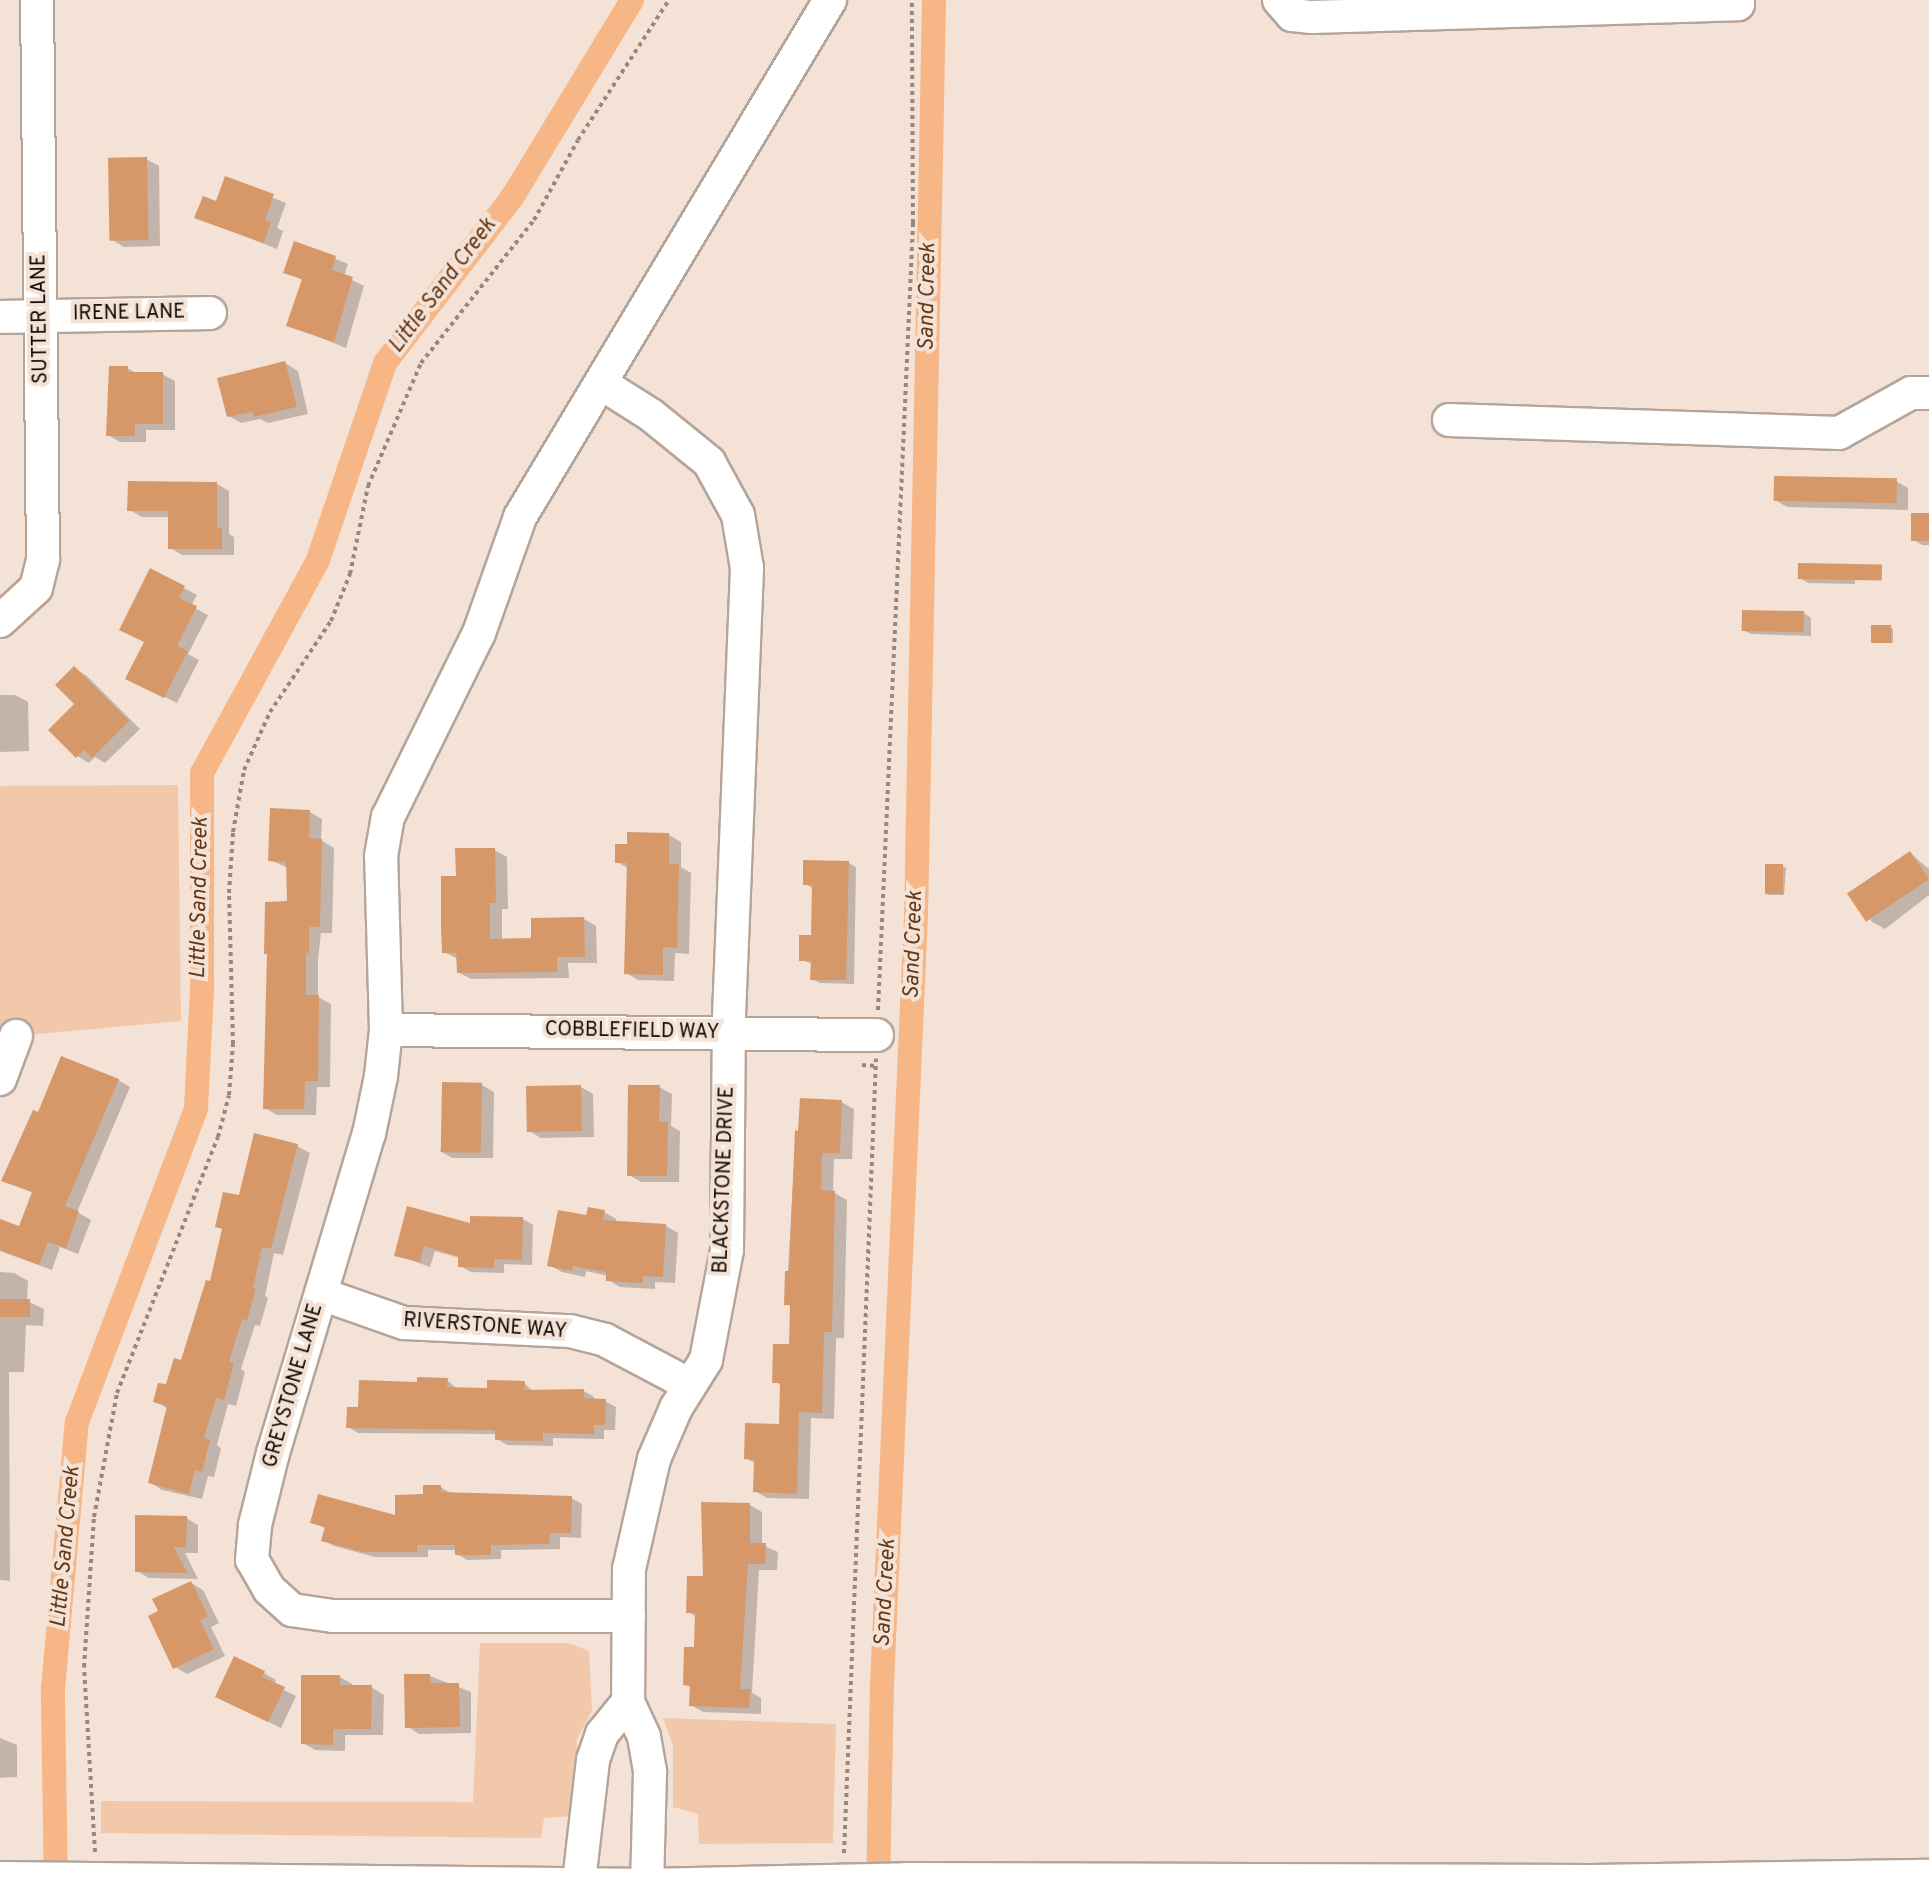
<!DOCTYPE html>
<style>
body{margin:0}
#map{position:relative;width:1929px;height:1890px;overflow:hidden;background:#f4e2d6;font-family:Overpass,sans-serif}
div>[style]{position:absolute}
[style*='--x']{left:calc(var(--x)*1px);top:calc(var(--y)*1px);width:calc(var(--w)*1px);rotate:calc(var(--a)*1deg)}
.green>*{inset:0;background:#f2c8aa}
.shadow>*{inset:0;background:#0003}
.canal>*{height:24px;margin:-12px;padding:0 12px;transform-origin:12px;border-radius:12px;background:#f6b686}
.building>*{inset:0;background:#d79869;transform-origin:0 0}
.path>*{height:4px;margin-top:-2px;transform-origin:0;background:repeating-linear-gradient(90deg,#95887f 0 4px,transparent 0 8px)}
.roads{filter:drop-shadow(2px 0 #b5a599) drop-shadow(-2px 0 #b5a599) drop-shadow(0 2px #b5a599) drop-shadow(0 -2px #b5a599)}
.minor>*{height:32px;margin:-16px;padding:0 16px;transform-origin:16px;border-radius:16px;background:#fff}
span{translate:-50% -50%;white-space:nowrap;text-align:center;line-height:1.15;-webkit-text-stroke:8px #f4e2d6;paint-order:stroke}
.street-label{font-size:20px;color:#0f0a06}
.water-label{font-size:22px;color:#643917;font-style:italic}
</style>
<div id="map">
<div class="green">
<i style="clip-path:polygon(178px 785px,181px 1021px,16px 1036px,0 1033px,0 786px)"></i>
<i style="clip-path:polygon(480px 1643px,568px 1643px,589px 1651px,592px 1711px,577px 1739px,576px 1816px,544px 1818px,541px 1838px,101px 1833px,101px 1801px,473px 1802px)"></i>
<i style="clip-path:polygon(663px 1718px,836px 1724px,833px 1843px,699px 1844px,698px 1814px,673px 1807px,673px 1746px)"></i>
</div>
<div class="shadow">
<i style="clip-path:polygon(146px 159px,159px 166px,160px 246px,124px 247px,112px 240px)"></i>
<i style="clip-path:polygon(226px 179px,286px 203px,277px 228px,283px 231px,277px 249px,197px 218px,217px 203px)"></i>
<i style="clip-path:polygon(296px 243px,348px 264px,344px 276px,364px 286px,346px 348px,288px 325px,304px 281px,286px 272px)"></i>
<i style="clip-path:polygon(285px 363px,298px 371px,308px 414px,268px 423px,260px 419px,241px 423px,229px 416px)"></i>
<i style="clip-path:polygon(127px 368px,138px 374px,162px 374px,175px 381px,175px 430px,146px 430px,146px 442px,120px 442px,108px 435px)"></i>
<i style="clip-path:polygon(1896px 481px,1908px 488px,1908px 510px,1787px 507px,1775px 500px)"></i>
<i style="clip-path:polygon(217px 484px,229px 491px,229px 534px,234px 537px,234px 555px,182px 555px,170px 548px,170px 517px,142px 517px,129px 510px)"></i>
<i style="clip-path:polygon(1929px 515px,1929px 545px,1922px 545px,1914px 540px)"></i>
<i style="clip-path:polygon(1855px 570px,1855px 584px,1808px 583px,1800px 578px)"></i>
<i style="clip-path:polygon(151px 571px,197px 595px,191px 606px,208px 615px,188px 654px,199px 660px,177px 703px,140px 685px)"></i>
<i style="clip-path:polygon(1804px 613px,1811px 618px,1811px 636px,1751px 634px,1743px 630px)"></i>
<i style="clip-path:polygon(1890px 627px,1893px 629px,1893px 643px,1873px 641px)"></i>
<i style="clip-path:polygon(74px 668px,87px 676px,140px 729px,105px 763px,95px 757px,89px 763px,77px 756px)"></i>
<i style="clip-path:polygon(0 695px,15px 695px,28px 702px,29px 751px,0 752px)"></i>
<i style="clip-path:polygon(310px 812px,322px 819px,321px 840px,334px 848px,332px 933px,321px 933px,318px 959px,318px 997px,331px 1004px,330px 1087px,317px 1087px,316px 1115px,277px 1115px,265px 1108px,289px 903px,288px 868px,270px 860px)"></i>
<i style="clip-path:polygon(669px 835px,681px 842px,681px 867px,691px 873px,689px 954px,675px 953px,674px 981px,638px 980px,626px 973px,629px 869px,617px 862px,629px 846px)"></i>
<i style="clip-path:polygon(494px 850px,507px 857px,508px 909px,502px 909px,502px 941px,533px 940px,584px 919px,596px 926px,597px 963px,568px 963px,569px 978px,471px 979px,458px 972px,458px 959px,444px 952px,458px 878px)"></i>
<i style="clip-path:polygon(1910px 853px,1929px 869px,1929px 895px,1885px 929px,1872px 922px,1853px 897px)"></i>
<i style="clip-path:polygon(849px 863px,856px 867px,854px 984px,820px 983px,812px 979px,813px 964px,801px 960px,813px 937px,814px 889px,805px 884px)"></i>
<i style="clip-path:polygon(1782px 866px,1786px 868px,1784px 895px,1769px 895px,1766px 893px)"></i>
<i style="clip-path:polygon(118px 1080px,130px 1087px,77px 1212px,91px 1220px,78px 1254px,60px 1247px,52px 1270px,0 1251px,0 1222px,20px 1229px,33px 1193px,4px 1180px,39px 1115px)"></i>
<i style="clip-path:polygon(482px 1085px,494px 1092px,493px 1158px,452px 1158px,440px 1151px)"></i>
<i style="clip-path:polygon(581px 1087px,593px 1094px,594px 1137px,541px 1138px,529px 1131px)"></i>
<i style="clip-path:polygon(659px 1087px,672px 1094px,671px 1126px,680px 1131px,679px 1182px,641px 1182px,629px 1175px)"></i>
<i style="clip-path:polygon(841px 1102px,854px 1109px,852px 1159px,834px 1159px,833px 1192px,847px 1200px,844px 1338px,836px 1338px,834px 1419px,811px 1418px,809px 1499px,767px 1498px,755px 1491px,756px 1464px,746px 1458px,781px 1426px,782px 1386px,774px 1381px,791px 1346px,792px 1307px,786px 1304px,796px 1133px)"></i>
<i style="clip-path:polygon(297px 1146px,310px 1153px,283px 1255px,274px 1253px,265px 1296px,268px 1298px,260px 1326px,255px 1325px,241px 1369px,245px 1372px,236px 1406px,228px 1404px,217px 1445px,221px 1449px,214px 1477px,208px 1476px,202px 1499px,162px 1490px,150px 1482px,168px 1409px,155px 1401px,182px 1363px,212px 1284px,224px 1230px,218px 1226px,241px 1198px)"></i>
<i style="clip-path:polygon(604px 1212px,616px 1219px,616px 1223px,666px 1226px,678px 1233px,675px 1283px,655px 1282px,655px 1289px,620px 1287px,608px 1280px,608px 1276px,586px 1271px,585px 1277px,562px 1272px,549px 1265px)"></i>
<i style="clip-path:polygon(523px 1219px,533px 1225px,532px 1265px,504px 1264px,504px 1273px,471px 1272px,460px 1266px,460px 1258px,435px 1251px,430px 1267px,396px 1255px,472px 1226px)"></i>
<i style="clip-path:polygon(0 1272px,14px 1273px,28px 1281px,27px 1301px,44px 1309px,43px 1326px,26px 1325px,24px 1372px,9px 1372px,10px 1581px,0 1580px)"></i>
<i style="clip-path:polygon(447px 1380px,457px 1389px,489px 1390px,524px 1383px,534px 1392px,584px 1391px,594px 1397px,594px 1401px,605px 1401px,616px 1407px,615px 1430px,604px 1430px,604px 1439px,553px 1438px,553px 1446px,507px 1445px,497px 1439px,497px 1434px,358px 1433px,348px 1427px,360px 1409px,419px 1384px)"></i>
<i style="clip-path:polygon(440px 1487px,451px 1493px,571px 1498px,582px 1504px,581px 1538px,560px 1537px,560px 1549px,501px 1550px,501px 1559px,467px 1560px,457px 1554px,457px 1550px,428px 1550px,428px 1557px,375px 1557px,334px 1546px,323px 1540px,327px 1529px,312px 1522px,397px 1518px)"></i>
<i style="clip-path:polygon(750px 1505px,762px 1512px,762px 1545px,778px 1552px,777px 1570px,759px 1570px,752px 1693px,761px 1698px,761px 1714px,703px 1712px,691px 1705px,692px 1688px,685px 1684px,696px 1649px,697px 1617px,688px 1612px)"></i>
<i style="clip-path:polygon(186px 1518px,198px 1525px,198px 1553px,185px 1553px,198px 1579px,149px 1578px,137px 1571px)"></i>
<i style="clip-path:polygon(191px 1583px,203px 1590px,219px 1623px,211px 1627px,225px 1656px,187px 1674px,175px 1667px)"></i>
<i style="clip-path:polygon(264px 1673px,276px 1680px,274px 1685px,296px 1696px,281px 1728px,230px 1704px)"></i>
<i style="clip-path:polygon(430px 1676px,471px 1692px,471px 1733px,419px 1734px,407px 1726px)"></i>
<i style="clip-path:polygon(340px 1677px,352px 1684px,352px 1687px,371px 1687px,384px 1695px,383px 1735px,345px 1735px,345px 1751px,315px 1750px,303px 1743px)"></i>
<i style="clip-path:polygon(0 1738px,17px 1745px,17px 1777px,0 1778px)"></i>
</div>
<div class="canal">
<i style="--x:56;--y:1890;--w:201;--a:-90.9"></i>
<i style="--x:53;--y:1689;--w:268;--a:-84.9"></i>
<i style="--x:77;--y:1422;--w:336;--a:-69.2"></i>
<i style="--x:196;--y:1108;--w:117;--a:-87.1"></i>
<i style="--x:202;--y:991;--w:218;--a:-90"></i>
<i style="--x:202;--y:773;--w:243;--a:-61.4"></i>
<i style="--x:318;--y:560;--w:208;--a:-71.2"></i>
<i style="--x:385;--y:363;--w:210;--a:-52.5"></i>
<i style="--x:513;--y:196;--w:229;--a:-58.7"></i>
<i style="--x:878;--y:1890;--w:206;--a:-88.9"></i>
<i style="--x:882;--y:1684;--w:770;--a:-87.47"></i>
<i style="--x:916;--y:915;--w:915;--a:-88.87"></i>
</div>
<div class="building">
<i style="left:147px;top:157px;width:83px;height:39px;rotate:89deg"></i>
<i style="clip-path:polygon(225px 176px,274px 194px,265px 220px,271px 222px,264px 243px,194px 218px,203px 196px,216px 201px)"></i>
<i style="clip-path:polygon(294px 241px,336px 256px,332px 270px,353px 277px,334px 342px,286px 326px,302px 279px,283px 273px)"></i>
<i style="clip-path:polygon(285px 361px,297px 407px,254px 417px,252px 412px,227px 417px,217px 378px)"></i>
<i style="clip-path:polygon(109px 366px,128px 366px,128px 372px,163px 372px,163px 424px,135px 424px,135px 436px,106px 436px)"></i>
<i style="left:1774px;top:476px;width:123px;height:25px;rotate:1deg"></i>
<i style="clip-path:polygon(128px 481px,217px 482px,217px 528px,222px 528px,222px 549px,168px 549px,168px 511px,127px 511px)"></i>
<i style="left:1929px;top:513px;width:28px;height:18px;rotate:90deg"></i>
<i style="left:1798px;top:563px;width:84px;height:16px;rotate:1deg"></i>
<i style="clip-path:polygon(150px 568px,185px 586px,179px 598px,197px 606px,177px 646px,188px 651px,164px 698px,125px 679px,144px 642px,119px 630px)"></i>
<i style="left:1742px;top:610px;width:62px;height:21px;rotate:1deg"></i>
<i style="left:1871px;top:625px;width:20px;height:18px"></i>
<i style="clip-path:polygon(74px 666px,129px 721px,92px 758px,84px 750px,76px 758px,48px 730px,74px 704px,55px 685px)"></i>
<i style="clip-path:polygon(270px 808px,310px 810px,309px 838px,322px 839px,320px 927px,309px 927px,309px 953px,306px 953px,306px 995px,319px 995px,318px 1081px,305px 1081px,304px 1109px,263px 1109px,267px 954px,264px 954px,265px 902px,287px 901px,286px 862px,268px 861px)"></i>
<i style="clip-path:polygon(627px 832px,669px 833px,669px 864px,679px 864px,677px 948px,663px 947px,663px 975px,624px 974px,627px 863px,615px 863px,615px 844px,627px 844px)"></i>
<i style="clip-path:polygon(455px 848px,495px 848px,496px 903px,490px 903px,490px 939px,531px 938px,531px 918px,584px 917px,585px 957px,557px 957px,557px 972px,457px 973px,456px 953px,442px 953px,441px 928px,441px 876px,456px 876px)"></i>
<i style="left:1910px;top:851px;width:34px;height:76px;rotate:56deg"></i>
<i style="clip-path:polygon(803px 860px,849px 861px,846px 980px,810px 980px,811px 961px,799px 961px,799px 935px,811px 935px,812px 885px,803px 885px)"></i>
<i style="left:1765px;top:864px;width:18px;height:30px"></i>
<i style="clip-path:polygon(61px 1056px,119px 1079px,65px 1206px,79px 1211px,66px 1248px,48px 1242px,39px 1265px,0 1250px,0 1219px,19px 1226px,32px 1192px,1px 1181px,33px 1110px,38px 1112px)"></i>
<i style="left:442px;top:1082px;width:40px;height:70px;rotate:1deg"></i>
<i style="left:581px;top:1085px;width:46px;height:55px;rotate:89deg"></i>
<i style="clip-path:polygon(628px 1085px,660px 1085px,659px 1122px,668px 1122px,667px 1176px,627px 1176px)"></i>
<i style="clip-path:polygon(800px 1098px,842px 1100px,840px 1153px,822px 1153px,821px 1190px,835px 1191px,832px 1332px,824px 1332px,822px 1413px,799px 1412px,797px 1494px,753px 1492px,754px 1460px,744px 1459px,745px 1423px,779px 1424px,780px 1383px,772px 1383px,773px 1344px,789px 1344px,790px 1305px,784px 1305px,785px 1271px,789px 1271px,795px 1130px,798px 1131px)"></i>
<i style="clip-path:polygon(254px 1133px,298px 1144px,271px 1249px,262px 1247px,253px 1288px,256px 1289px,247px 1321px,242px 1319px,229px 1362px,234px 1363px,224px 1400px,216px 1398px,204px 1438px,210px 1440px,202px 1472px,195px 1470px,189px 1494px,148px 1483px,167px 1406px,153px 1402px,158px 1383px,166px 1384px,174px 1358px,181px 1360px,206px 1280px,210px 1281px,222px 1229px,215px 1227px,223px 1192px,239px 1195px)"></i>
<i style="clip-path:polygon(407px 1206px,470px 1223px,470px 1216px,523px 1217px,522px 1260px,494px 1259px,494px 1268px,458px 1267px,458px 1256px,424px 1246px,420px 1262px,394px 1256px)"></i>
<i style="clip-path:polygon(588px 1207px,605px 1210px,603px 1220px,666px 1224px,663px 1277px,643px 1276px,643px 1283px,606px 1281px,606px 1272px,573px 1266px,572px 1271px,547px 1266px,558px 1210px,586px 1215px)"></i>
<i style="left:0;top:1299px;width:30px;height:18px"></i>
<i style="clip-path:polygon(417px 1377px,448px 1378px,447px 1387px,487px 1388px,487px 1380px,525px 1381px,524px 1390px,584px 1389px,584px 1398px,606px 1399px,605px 1425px,594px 1425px,594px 1434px,543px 1433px,543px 1441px,495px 1440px,495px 1430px,346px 1428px,347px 1407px,358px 1407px,359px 1380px,417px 1382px)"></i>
<i style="clip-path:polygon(423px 1485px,441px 1485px,441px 1492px,572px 1496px,571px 1533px,550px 1533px,549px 1544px,491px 1545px,491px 1555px,455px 1555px,455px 1545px,417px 1545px,417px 1552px,363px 1552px,321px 1541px,325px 1527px,310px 1523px,318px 1494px,395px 1515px,395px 1495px,423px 1494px)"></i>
<i style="clip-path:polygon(701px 1502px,750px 1503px,750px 1543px,766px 1543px,765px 1564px,748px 1564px,740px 1689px,750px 1689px,749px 1708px,689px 1706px,690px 1686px,683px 1685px,684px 1647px,694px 1647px,695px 1613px,686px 1613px,687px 1576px,703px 1576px)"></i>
<i style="clip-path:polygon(135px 1515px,187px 1516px,186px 1547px,174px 1547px,187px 1573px,135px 1572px)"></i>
<i style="clip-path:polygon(191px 1581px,208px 1616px,200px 1620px,214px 1649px,173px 1669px,148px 1616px,158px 1611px,152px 1599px)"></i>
<i style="clip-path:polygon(234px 1656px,265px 1671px,262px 1677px,285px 1687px,268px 1722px,215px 1697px)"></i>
<i style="clip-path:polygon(404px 1674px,430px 1674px,430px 1683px,459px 1683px,460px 1727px,405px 1728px)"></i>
<i style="clip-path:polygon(301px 1675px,340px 1675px,340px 1685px,372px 1685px,371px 1729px,333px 1729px,333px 1745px,301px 1744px)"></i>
</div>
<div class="path">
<i style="--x:878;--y:1010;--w:788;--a:-87.45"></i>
<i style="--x:913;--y:223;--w:223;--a:-90.3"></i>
<i style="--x:862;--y:1065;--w:14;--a:4"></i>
<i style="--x:95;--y:1852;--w:185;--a:-93.4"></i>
<i style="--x:84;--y:1667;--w:150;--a:-86.2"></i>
<i style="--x:94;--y:1517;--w:126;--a:-79.5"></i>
<i style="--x:117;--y:1393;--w:275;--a:-68.5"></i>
<i style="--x:218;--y:1137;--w:43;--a:-75.3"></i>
<i style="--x:229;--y:1095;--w:51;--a:-85.5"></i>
<i style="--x:233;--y:1044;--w:151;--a:-91.5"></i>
<i style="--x:229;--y:893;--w:61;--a:-86.2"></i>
<i style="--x:233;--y:832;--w:63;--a:-79.9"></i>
<i style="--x:244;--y:770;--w:64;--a:-65.9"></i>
<i style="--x:270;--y:712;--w:110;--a:-56.2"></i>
<i style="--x:331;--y:621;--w:51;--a:-68"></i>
<i style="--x:350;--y:574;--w:90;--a:-78.4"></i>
<i style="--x:368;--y:486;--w:134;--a:-66.7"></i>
<i style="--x:421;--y:363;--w:182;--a:-51.7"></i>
<i style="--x:534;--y:220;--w:91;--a:-61.2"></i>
<i style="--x:578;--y:140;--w:167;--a:-57"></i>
<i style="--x:844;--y:1853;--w:795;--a:-87.69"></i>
</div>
<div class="roads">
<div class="minor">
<i style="--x:1279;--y:0;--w:20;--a:49"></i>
<i style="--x:1292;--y:15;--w:20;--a:6"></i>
<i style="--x:1312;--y:17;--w:426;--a:-1.7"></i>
<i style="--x:1738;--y:4;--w:4;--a:-90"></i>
<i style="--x:0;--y:317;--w:210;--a:-1.1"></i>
<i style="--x:602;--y:384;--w:58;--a:32.3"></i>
<i style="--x:651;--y:415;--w:75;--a:39"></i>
<i style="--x:709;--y:462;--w:60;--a:61.3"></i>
<i style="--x:738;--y:515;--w:54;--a:80.4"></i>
<i style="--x:747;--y:568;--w:450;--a:92.3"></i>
<i style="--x:729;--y:1018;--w:232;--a:90.5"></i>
<i style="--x:727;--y:1250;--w:112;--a:100.8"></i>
<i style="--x:706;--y:1360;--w:57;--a:122"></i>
<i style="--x:676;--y:1408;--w:56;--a:113.3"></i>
<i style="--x:654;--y:1459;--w:113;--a:102.8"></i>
<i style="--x:629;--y:1569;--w:133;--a:90.4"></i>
<i style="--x:628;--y:1702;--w:38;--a:65"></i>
<i style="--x:644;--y:1737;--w:36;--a:80"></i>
<i style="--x:650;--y:1772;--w:118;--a:91.5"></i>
<i style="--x:1449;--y:420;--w:390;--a:1.9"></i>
<i style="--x:1839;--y:433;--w:82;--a:-29.1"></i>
<i style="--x:1911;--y:393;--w:18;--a:0"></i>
<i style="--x:0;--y:621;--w:49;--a:-42.5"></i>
<i style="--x:36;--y:588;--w:30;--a:-76"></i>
<i style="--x:43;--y:559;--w:559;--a:-90.61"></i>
<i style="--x:386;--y:1030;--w:491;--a:0.6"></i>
<i style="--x:0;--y:1079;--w:46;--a:-69.6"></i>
<i style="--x:321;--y:1294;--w:88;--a:19.3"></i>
<i style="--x:404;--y:1323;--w:166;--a:2.8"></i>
<i style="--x:570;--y:1331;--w:36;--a:14"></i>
<i style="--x:605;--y:1340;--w:96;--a:27.9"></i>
<i style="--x:629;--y:1616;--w:296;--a:180"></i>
<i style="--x:333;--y:1616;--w:41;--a:-171.7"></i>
<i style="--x:292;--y:1610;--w:31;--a:-138"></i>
<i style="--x:269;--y:1589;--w:34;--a:-120"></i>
<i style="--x:252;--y:1560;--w:35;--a:-85"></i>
<i style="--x:255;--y:1525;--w:74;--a:-76"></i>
<i style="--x:273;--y:1453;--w:333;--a:-73.3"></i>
<i style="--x:369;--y:1134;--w:59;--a:-78.3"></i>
<i style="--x:381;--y:1076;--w:46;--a:-83.8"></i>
<i style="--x:386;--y:1030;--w:174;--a:-91.6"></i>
<i style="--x:381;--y:856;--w:40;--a:-80"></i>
<i style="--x:388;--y:817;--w:205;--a:-63.7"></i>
<i style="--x:479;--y:633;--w:123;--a:-70.5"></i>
<i style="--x:520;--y:517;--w:603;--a:-59.05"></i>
<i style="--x:0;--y:1878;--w:648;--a:0.62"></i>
<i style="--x:648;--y:1885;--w:259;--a:-1.3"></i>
<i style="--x:907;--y:1879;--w:685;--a:0.17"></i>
<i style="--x:1592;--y:1881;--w:337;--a:-0.9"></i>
<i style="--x:578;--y:1890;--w:131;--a:-83.4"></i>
<i style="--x:593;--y:1760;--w:28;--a:-71"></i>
<i style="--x:602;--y:1734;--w:41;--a:-50.9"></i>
</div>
</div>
<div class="street-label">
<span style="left:129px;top:314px;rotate:-1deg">IRENE LANE</span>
<span style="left:41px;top:319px;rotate:-91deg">SUTTER LANE</span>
<span style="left:632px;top:1032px;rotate:1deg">COBBLEFIELD WAY</span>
<span style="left:725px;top:1180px;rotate:-88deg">BLACKSTONE DRIVE</span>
<span style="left:485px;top:1327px;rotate:4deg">RIVERSTONE WAY</span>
<span style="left:294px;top:1386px;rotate:-74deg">GREYSTONE LANE</span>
</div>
<div class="water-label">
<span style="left:443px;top:286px;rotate:-53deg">Little Sand Creek</span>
<span style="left:928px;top:297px;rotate:-89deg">Sand Creek</span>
<span style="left:200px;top:898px;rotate:-89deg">Little Sand Creek</span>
<span style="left:914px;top:945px;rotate:-88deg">Sand Creek</span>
<span style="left:66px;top:1547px;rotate:-85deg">Little Sand Creek</span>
<span style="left:886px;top:1593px;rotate:-87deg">Sand Creek</span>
</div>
</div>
